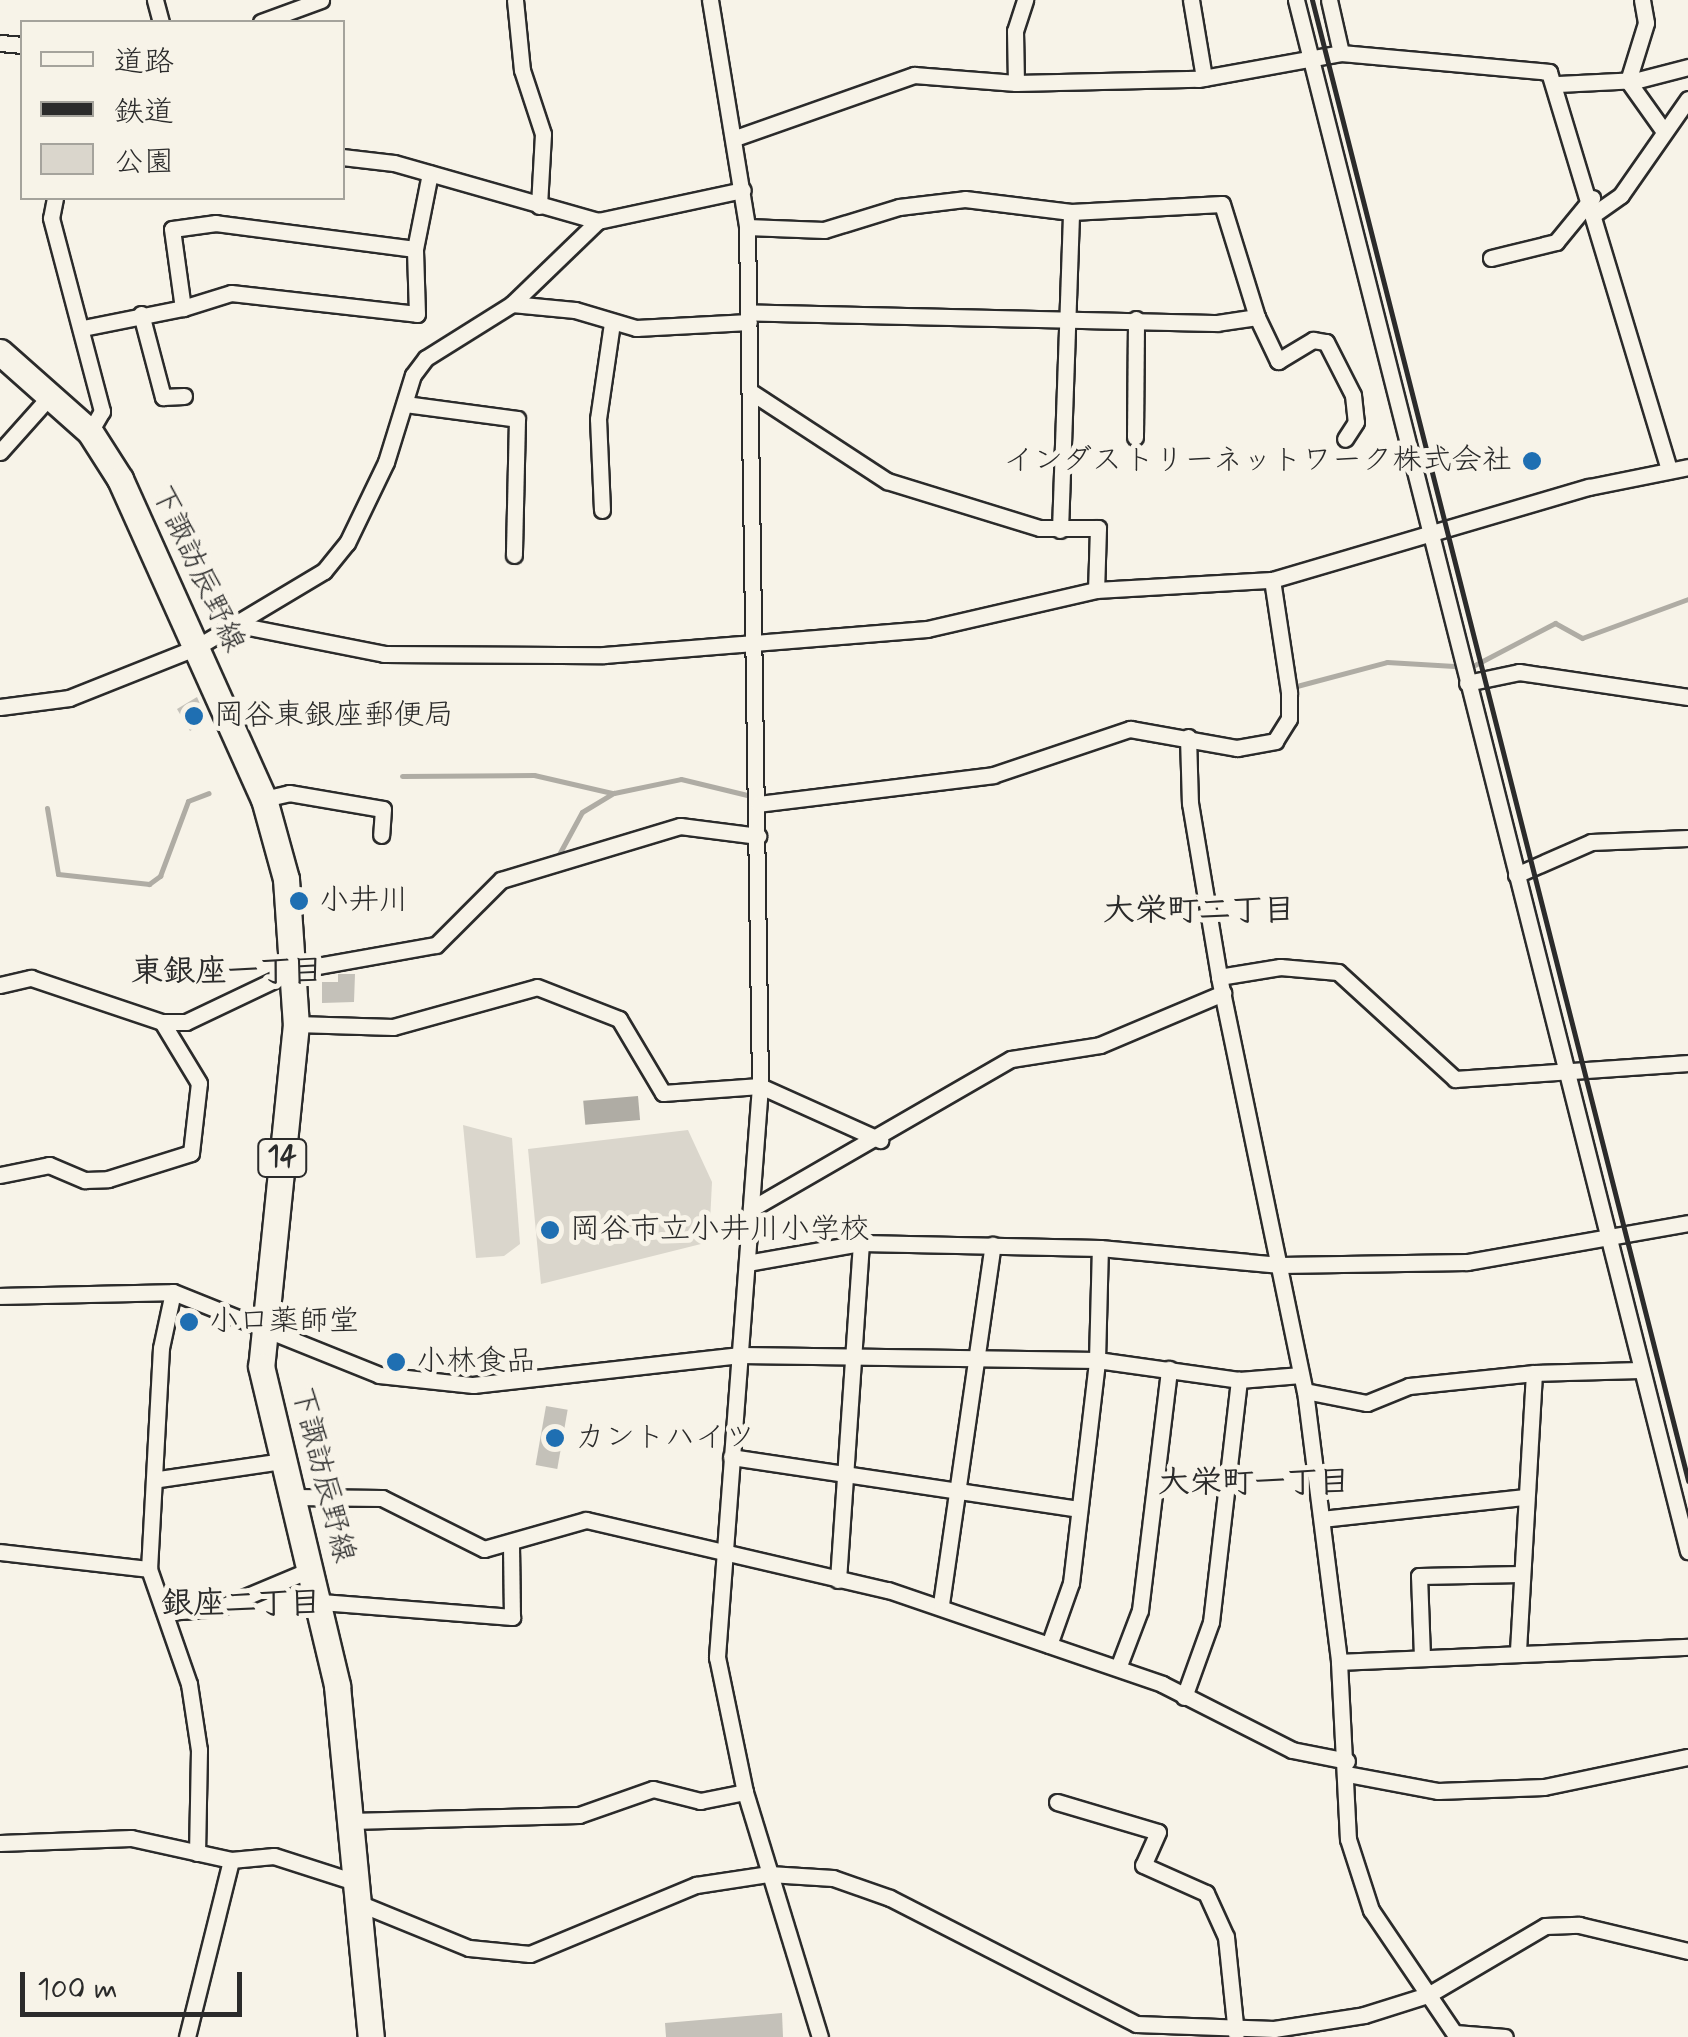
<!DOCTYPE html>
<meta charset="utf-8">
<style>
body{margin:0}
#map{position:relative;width:1688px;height:2037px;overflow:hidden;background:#f7f3e8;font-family:Mynerve,"Klee One",sans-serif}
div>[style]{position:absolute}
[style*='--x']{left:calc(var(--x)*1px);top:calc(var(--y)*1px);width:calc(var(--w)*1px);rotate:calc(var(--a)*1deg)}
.green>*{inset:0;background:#dad6cc}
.water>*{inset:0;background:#afaca4;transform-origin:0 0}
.stream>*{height:5px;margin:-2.5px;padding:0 2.5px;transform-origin:2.5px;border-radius:2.5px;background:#afaca4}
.building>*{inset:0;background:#c4c1b9;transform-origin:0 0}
.roads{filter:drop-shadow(2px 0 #2b2b2b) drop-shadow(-2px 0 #2b2b2b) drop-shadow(0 2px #2b2b2b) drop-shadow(0 -2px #2b2b2b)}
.minor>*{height:15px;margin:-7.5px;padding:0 7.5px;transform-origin:7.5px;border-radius:7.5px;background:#f7f3e8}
.primary>*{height:25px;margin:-12.5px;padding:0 12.5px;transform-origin:12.5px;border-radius:12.5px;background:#f7f3e8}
.rail>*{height:5px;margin:-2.5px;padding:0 2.5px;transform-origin:2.5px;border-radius:2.5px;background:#2b2b2b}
.dots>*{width:28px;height:28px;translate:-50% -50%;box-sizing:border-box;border:5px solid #f7f3e8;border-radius:50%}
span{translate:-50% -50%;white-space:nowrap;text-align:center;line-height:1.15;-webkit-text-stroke:10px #f7f3e8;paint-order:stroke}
.shield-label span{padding:2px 8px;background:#f7f3e8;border:2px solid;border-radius:8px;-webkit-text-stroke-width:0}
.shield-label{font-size:28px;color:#2b2b2b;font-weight:700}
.poi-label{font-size:30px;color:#2b2b2b}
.right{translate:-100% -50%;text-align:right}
.left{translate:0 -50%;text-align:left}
.street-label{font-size:30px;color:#2b2b2b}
.neighbourhood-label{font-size:32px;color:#2b2b2b;font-weight:700}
.legend{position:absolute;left:20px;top:20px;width:325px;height:180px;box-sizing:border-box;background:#f7f3e8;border:2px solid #a5a39c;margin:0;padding:12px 18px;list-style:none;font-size:30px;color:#2b2b2b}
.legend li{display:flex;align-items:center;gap:20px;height:50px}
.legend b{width:50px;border:2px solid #a5a39c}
.scale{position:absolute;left:20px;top:1972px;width:222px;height:45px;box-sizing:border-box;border:5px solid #2b2b2b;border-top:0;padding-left:12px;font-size:30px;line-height:35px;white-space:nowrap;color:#2b2b2b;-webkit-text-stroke:8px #f7f3e8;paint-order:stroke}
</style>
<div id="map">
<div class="green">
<i style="clip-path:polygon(463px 1125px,512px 1138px,520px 1244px,504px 1256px,476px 1258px)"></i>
<i style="clip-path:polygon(688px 1130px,712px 1182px,709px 1242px,541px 1284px,528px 1149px)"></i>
</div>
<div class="water">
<i style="left:638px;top:1096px;width:24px;height:55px;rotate:85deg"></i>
</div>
<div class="stream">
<i style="--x:1293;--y:687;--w:97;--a:-14.9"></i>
<i style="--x:1387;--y:662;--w:84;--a:3.4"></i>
<i style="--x:1471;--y:667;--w:95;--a:-27.6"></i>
<i style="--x:1555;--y:623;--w:31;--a:29"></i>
<i style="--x:1582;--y:638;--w:113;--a:-20.2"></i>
<i style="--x:402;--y:776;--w:132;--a:-0.4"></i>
<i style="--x:534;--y:775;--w:80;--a:13"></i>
<i style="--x:47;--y:808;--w:67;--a:80.5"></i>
<i style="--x:58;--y:874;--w:92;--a:6.3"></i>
<i style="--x:149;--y:884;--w:14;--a:-36"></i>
<i style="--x:160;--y:876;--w:80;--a:-69.5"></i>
<i style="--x:188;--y:801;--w:22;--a:-21"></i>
<i style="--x:557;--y:858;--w:52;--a:-61.5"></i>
<i style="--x:582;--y:812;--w:37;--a:-31"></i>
<i style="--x:614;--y:793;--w:68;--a:-11.8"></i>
<i style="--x:681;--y:779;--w:68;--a:13.6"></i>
</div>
<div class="building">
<i style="clip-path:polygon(197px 697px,207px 720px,190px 731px,177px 709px)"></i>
<i style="clip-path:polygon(338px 974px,355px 974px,354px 1002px,322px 1003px,322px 982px,338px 982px)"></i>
<i style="left:546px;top:1406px;width:22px;height:60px;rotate:10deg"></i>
<i style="clip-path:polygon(782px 2013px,783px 2037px,666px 2037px,665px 2023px)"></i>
</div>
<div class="roads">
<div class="minor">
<i style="--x:155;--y:0;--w:23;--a:75"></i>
<i style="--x:515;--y:0;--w:70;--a:84.3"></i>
<i style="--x:522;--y:70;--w:67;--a:71.8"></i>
<i style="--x:543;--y:134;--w:72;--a:93.2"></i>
<i style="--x:710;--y:0;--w:230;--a:80.7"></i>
<i style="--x:747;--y:227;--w:859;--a:89.13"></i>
<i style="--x:760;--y:1086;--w:573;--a:94.31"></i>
<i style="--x:717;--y:1657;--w:138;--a:78.3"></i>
<i style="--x:745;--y:1792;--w:256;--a:73"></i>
<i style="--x:1191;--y:0;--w:79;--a:80.5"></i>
<i style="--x:1296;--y:0;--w:1600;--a:75.82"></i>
<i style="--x:1329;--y:0;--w:54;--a:77.2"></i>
<i style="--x:1341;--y:53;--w:209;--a:5.2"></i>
<i style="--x:1549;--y:72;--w:416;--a:73.2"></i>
<i style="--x:1642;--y:0;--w:23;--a:80"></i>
<i style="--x:1646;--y:23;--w:61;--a:107.2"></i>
<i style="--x:1628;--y:81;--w:60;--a:54.5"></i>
<i style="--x:261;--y:22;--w:64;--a:-20.1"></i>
<i style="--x:0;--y:43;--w:22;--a:5"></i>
<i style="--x:1016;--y:83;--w:52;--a:-91.1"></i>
<i style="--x:1015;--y:31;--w:33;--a:-72"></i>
<i style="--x:1558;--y:84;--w:80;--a:-2.9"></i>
<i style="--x:1638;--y:80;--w:52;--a:-14.6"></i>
<i style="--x:738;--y:137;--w:187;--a:-19.4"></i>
<i style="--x:914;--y:75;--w:102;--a:4.5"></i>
<i style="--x:1016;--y:83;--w:182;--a:-1.3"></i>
<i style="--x:1198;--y:79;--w:145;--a:-10.3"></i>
<i style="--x:342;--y:157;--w:52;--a:6.6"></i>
<i style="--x:394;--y:163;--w:212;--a:15.9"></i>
<i style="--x:598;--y:221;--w:148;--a:-12.1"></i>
<i style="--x:55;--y:198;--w:20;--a:101"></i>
<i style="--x:51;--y:218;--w:200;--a:75.2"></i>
<i style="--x:102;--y:411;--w:24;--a:120"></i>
<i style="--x:1597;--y:212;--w:29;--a:-35"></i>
<i style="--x:1621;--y:195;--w:117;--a:-55.1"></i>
<i style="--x:747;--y:227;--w:77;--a:2.2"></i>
<i style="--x:824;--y:230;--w:78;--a:-17"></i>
<i style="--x:899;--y:207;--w:66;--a:-6.9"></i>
<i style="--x:965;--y:199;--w:107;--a:7"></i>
<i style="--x:1071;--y:212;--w:151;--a:-3"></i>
<i style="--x:1222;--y:204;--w:118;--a:72.8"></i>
<i style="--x:1257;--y:317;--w:40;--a:171.5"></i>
<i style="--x:1217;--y:323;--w:468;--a:-178.7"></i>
<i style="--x:415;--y:249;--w:77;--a:-78.8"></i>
<i style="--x:1491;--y:258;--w:67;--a:-13.8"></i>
<i style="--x:1556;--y:242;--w:57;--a:-50.7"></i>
<i style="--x:512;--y:304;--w:63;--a:5.4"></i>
<i style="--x:575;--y:310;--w:64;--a:16.4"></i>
<i style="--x:636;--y:328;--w:113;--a:-3"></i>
<i style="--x:141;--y:314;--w:86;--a:75.2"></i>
<i style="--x:163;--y:397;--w:21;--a:-3"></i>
<i style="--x:1257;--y:317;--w:49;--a:64.5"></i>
<i style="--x:1278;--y:361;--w:41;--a:-31"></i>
<i style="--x:1313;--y:340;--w:13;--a:9"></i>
<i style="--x:1326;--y:342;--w:59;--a:63"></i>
<i style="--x:1353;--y:395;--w:27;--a:84"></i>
<i style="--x:1356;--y:422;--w:20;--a:123"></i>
<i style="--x:83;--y:328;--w:102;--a:-11.3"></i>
<i style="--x:183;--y:308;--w:50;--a:-17.4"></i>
<i style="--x:231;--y:293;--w:187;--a:6.4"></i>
<i style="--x:417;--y:314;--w:65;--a:-91.8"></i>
<i style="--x:415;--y:249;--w:201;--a:-172.6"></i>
<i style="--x:216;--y:223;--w:44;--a:172.2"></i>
<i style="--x:172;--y:229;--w:80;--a:82.1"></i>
<i style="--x:751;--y:392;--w:163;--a:33.2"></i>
<i style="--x:887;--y:481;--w:160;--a:17.1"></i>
<i style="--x:1040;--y:528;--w:58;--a:0"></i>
<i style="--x:1098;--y:528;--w:62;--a:91.8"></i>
<i style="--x:405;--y:404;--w:113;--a:7.6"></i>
<i style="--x:517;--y:419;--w:136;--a:91.3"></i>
<i style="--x:1135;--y:437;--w:118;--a:-89.5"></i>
<i style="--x:0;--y:452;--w:76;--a:-48.2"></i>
<i style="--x:602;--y:510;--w:91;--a:-92.5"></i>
<i style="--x:598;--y:419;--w:97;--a:-81.7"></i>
<i style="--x:1060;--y:530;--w:318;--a:-88"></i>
<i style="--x:238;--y:625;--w:149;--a:11.2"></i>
<i style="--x:384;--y:654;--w:220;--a:0.3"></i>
<i style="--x:604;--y:655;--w:324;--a:-4.6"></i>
<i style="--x:927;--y:629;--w:173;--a:-13"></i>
<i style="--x:1096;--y:590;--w:176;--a:-3.3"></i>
<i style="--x:1272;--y:580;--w:330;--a:-16.4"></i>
<i style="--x:1589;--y:487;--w:101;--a:-11.4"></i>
<i style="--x:1467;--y:683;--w:53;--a:-11.9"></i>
<i style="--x:1519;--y:672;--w:171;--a:8.4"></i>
<i style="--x:0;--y:707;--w:70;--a:-7.4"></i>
<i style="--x:69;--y:698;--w:138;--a:-21.7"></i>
<i style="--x:197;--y:647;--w:148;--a:-30.9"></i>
<i style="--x:324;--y:571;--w:36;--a:-51"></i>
<i style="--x:347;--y:543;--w:90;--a:-64.3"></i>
<i style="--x:386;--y:462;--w:91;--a:-72.8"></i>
<i style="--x:413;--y:375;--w:21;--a:-53"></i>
<i style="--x:426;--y:358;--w:102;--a:-32.1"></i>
<i style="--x:512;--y:304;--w:120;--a:-44"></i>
<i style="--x:1188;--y:737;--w:66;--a:88.3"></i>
<i style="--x:1190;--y:803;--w:176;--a:80.5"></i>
<i style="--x:1219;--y:977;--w:423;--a:78.3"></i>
<i style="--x:1305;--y:1391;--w:273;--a:82.8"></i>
<i style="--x:1339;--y:1662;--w:177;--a:87.1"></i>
<i style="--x:1348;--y:1839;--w:75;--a:72.1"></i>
<i style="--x:1371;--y:1910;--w:153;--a:55.9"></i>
<i style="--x:264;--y:799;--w:26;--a:-13"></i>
<i style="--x:289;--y:793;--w:95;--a:9.7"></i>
<i style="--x:383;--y:809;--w:26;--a:94"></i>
<i style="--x:758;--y:804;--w:237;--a:-7"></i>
<i style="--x:993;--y:775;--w:145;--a:-18.6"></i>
<i style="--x:1130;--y:729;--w:109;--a:10.1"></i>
<i style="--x:1237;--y:748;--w:39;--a:-10"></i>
<i style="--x:1275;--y:741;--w:26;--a:-58"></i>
<i style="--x:1289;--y:719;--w:27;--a:-90"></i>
<i style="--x:1289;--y:692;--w:113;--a:-98.6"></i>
<i style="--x:1516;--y:875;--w:82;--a:-23.7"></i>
<i style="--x:1591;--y:842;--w:97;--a:-2.4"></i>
<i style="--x:1219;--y:977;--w:62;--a:-9.3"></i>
<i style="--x:1280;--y:967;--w:58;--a:4.9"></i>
<i style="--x:1338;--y:972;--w:159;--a:42.4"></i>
<i style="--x:1455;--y:1079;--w:234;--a:-3.9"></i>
<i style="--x:0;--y:985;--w:32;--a:-13"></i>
<i style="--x:31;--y:978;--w:138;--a:18.6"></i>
<i style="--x:162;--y:1022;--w:24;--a:0"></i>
<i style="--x:186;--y:1022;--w:121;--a:-25.5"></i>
<i style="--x:295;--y:970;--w:143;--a:-10.1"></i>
<i style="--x:436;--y:945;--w:92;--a:-45"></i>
<i style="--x:501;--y:880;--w:187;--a:-16.8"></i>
<i style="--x:680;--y:826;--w:79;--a:7.3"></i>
<i style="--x:296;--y:1024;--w:97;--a:1.8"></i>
<i style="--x:393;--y:1027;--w:149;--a:-15.5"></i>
<i style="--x:537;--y:987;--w:88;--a:21.3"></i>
<i style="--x:619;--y:1019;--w:86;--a:59.3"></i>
<i style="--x:663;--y:1093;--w:97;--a:-4.1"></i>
<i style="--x:760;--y:1086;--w:132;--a:24.2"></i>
<i style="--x:0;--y:1175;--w:50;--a:-11.5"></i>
<i style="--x:49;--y:1165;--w:39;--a:23"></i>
<i style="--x:85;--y:1180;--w:23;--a:-2"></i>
<i style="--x:108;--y:1179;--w:87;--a:-17.4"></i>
<i style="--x:191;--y:1153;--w:70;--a:-83.5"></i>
<i style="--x:199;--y:1083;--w:71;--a:-121.2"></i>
<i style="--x:751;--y:1209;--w:300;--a:-30"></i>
<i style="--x:1011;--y:1059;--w:90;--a:-8.9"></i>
<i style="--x:1100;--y:1045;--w:134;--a:-22.9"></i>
<i style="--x:747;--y:1263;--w:116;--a:-10"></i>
<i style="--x:861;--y:1243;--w:239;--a:1.2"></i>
<i style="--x:1100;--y:1248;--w:181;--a:5.4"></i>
<i style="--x:1280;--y:1265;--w:187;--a:-0.9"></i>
<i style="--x:1467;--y:1262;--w:224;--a:-10"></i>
<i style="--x:173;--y:1292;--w:57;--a:102.1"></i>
<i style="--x:161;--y:1348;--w:221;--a:93.1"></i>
<i style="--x:149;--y:1569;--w:122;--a:70.8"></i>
<i style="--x:189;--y:1684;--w:67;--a:81.4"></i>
<i style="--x:199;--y:1750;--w:103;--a:91.1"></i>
<i style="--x:0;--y:1296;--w:173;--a:-1.3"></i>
<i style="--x:173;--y:1292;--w:222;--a:21.9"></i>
<i style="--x:379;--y:1375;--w:95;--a:6.1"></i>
<i style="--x:473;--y:1385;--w:269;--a:-6.4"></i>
<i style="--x:740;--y:1355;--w:357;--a:0.8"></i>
<i style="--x:1097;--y:1360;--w:143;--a:8"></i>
<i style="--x:1239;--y:1380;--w:62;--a:-4.6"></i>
<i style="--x:1534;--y:1373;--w:106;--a:-1.6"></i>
<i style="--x:1305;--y:1391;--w:63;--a:11"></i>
<i style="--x:1367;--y:1403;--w:45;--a:-22"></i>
<i style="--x:1409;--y:1386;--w:126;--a:-5.9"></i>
<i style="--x:1534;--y:1373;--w:280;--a:93.3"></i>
<i style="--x:731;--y:1457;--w:352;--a:8.5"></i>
<i style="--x:159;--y:1479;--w:124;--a:-8.3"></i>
<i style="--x:293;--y:1497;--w:89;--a:0.6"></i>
<i style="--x:382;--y:1498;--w:114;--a:26.6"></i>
<i style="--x:484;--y:1549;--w:106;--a:-15.9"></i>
<i style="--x:586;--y:1520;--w:310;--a:13.1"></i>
<i style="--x:888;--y:1590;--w:290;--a:18.9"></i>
<i style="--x:1162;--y:1684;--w:146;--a:26.9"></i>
<i style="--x:1292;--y:1750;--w:56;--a:11.3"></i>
<i style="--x:1322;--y:1519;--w:204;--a:-6.2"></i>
<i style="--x:0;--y:1552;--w:150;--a:6.5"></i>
<i style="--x:838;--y:1580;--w:338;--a:-86.1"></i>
<i style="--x:321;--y:1602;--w:192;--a:4.5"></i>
<i style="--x:512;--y:1617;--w:75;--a:-90.8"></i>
<i style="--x:941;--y:1604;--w:363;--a:-81.8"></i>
<i style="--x:168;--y:1612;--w:51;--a:-4.5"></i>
<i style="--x:219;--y:1608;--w:101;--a:-22.8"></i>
<i style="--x:1049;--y:1645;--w:66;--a:-70.5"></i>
<i style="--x:1071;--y:1583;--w:225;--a:-83.3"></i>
<i style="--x:1097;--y:1360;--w:112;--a:-88.5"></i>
<i style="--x:1422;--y:1657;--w:81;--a:-92.1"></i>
<i style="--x:1419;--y:1576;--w:102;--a:-1.1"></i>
<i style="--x:1339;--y:1662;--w:349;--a:-2.5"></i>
<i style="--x:1118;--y:1668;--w:62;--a:-69.2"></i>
<i style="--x:1140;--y:1610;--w:243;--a:-83.1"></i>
<i style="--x:1184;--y:1697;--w:80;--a:-70.2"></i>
<i style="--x:1211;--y:1622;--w:244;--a:-83.4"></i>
<i style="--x:1347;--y:1774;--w:93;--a:10.6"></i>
<i style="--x:1438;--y:1791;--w:106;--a:-2.2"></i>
<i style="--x:1544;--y:1787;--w:147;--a:-11.8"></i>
<i style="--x:1057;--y:1802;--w:105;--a:16.5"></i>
<i style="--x:1158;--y:1832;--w:36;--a:114"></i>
<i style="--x:1143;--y:1865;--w:69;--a:24"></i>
<i style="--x:1206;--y:1893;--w:48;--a:65.6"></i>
<i style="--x:1226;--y:1937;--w:97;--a:84.1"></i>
<i style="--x:350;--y:1821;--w:229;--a:-1.5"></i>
<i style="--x:579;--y:1815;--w:78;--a:-19.4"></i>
<i style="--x:653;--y:1789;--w:49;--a:14.3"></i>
<i style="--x:700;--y:1801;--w:46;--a:-11.3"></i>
<i style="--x:0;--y:1843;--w:131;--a:-2.2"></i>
<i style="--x:131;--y:1838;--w:102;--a:12.4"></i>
<i style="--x:231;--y:1860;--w:43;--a:-5.3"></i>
<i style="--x:274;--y:1856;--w:85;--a:17.8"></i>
<i style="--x:356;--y:1902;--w:122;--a:22.2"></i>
<i style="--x:469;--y:1948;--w:61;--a:5.6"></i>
<i style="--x:530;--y:1954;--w:180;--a:-22.6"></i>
<i style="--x:696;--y:1885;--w:74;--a:-8.6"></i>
<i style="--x:769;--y:1874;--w:64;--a:3.6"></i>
<i style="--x:833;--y:1878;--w:60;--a:19.3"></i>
<i style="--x:890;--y:1898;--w:276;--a:27.1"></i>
<i style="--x:1136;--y:2024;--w:138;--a:2.1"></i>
<i style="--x:1274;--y:2029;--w:91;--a:-8.8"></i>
<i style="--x:1364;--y:2015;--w:67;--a:-17.4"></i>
<i style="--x:1428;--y:1995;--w:136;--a:-30.5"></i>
<i style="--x:1545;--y:1926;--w:34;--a:-2"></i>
<i style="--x:1579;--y:1925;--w:112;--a:13.4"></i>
<i style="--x:1455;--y:2033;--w:50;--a:4.6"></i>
<i style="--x:187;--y:2037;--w:182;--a:-76"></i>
</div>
<div class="primary">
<i style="--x:0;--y:352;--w:120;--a:41.6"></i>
<i style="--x:90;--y:432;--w:56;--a:57.4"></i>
<i style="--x:120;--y:479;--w:351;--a:65.8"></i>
<i style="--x:264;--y:799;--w:83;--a:74.6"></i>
<i style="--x:286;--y:879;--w:145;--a:86.1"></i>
<i style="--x:296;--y:1024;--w:344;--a:95.8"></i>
<i style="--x:261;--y:1366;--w:329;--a:76.6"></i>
<i style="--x:337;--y:1686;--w:353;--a:84.5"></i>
</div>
</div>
<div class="rail">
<i style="--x:1312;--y:0;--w:1528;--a:75.75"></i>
</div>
<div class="dots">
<i style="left:1532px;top:461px;background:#1f6fb2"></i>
<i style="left:194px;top:716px;background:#1f6fb2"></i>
<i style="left:299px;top:901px;background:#1f6fb2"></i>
<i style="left:550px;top:1230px;background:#1f6fb2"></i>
<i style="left:189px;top:1322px;background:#1f6fb2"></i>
<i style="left:396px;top:1362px;background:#1f6fb2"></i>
<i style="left:555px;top:1438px;background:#1f6fb2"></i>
</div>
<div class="shield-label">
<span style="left:282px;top:1158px">14</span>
</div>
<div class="poi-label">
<span class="right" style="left:1512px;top:461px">インダストリーネットワーク株式会社</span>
<span class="left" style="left:214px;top:716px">岡谷東銀座郵便局</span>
<span class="left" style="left:319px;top:901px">小井川</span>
<span class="left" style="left:570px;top:1230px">岡谷市立小井川小学校</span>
<span class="left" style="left:209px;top:1322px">小口薬師堂</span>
<span class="left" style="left:416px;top:1362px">小林食品</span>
<span class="left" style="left:575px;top:1438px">カントハイツ</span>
</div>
<div class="street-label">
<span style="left:197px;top:569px;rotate:65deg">下諏訪辰野線</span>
<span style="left:322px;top:1475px;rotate:76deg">下諏訪辰野線</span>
</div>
<div class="neighbourhood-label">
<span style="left:1199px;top:911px">大栄町二丁目</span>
<span style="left:227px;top:972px">東銀座一丁目</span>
<span style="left:1254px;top:1483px">大栄町一丁目</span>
<span style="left:241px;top:1604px">銀座二丁目</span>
</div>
<ul class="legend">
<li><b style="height:12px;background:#f7f3e8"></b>道路</li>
<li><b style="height:12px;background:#2b2b2b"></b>鉄道</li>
<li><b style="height:28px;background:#dad6cc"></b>公園</li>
</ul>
<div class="scale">100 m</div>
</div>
